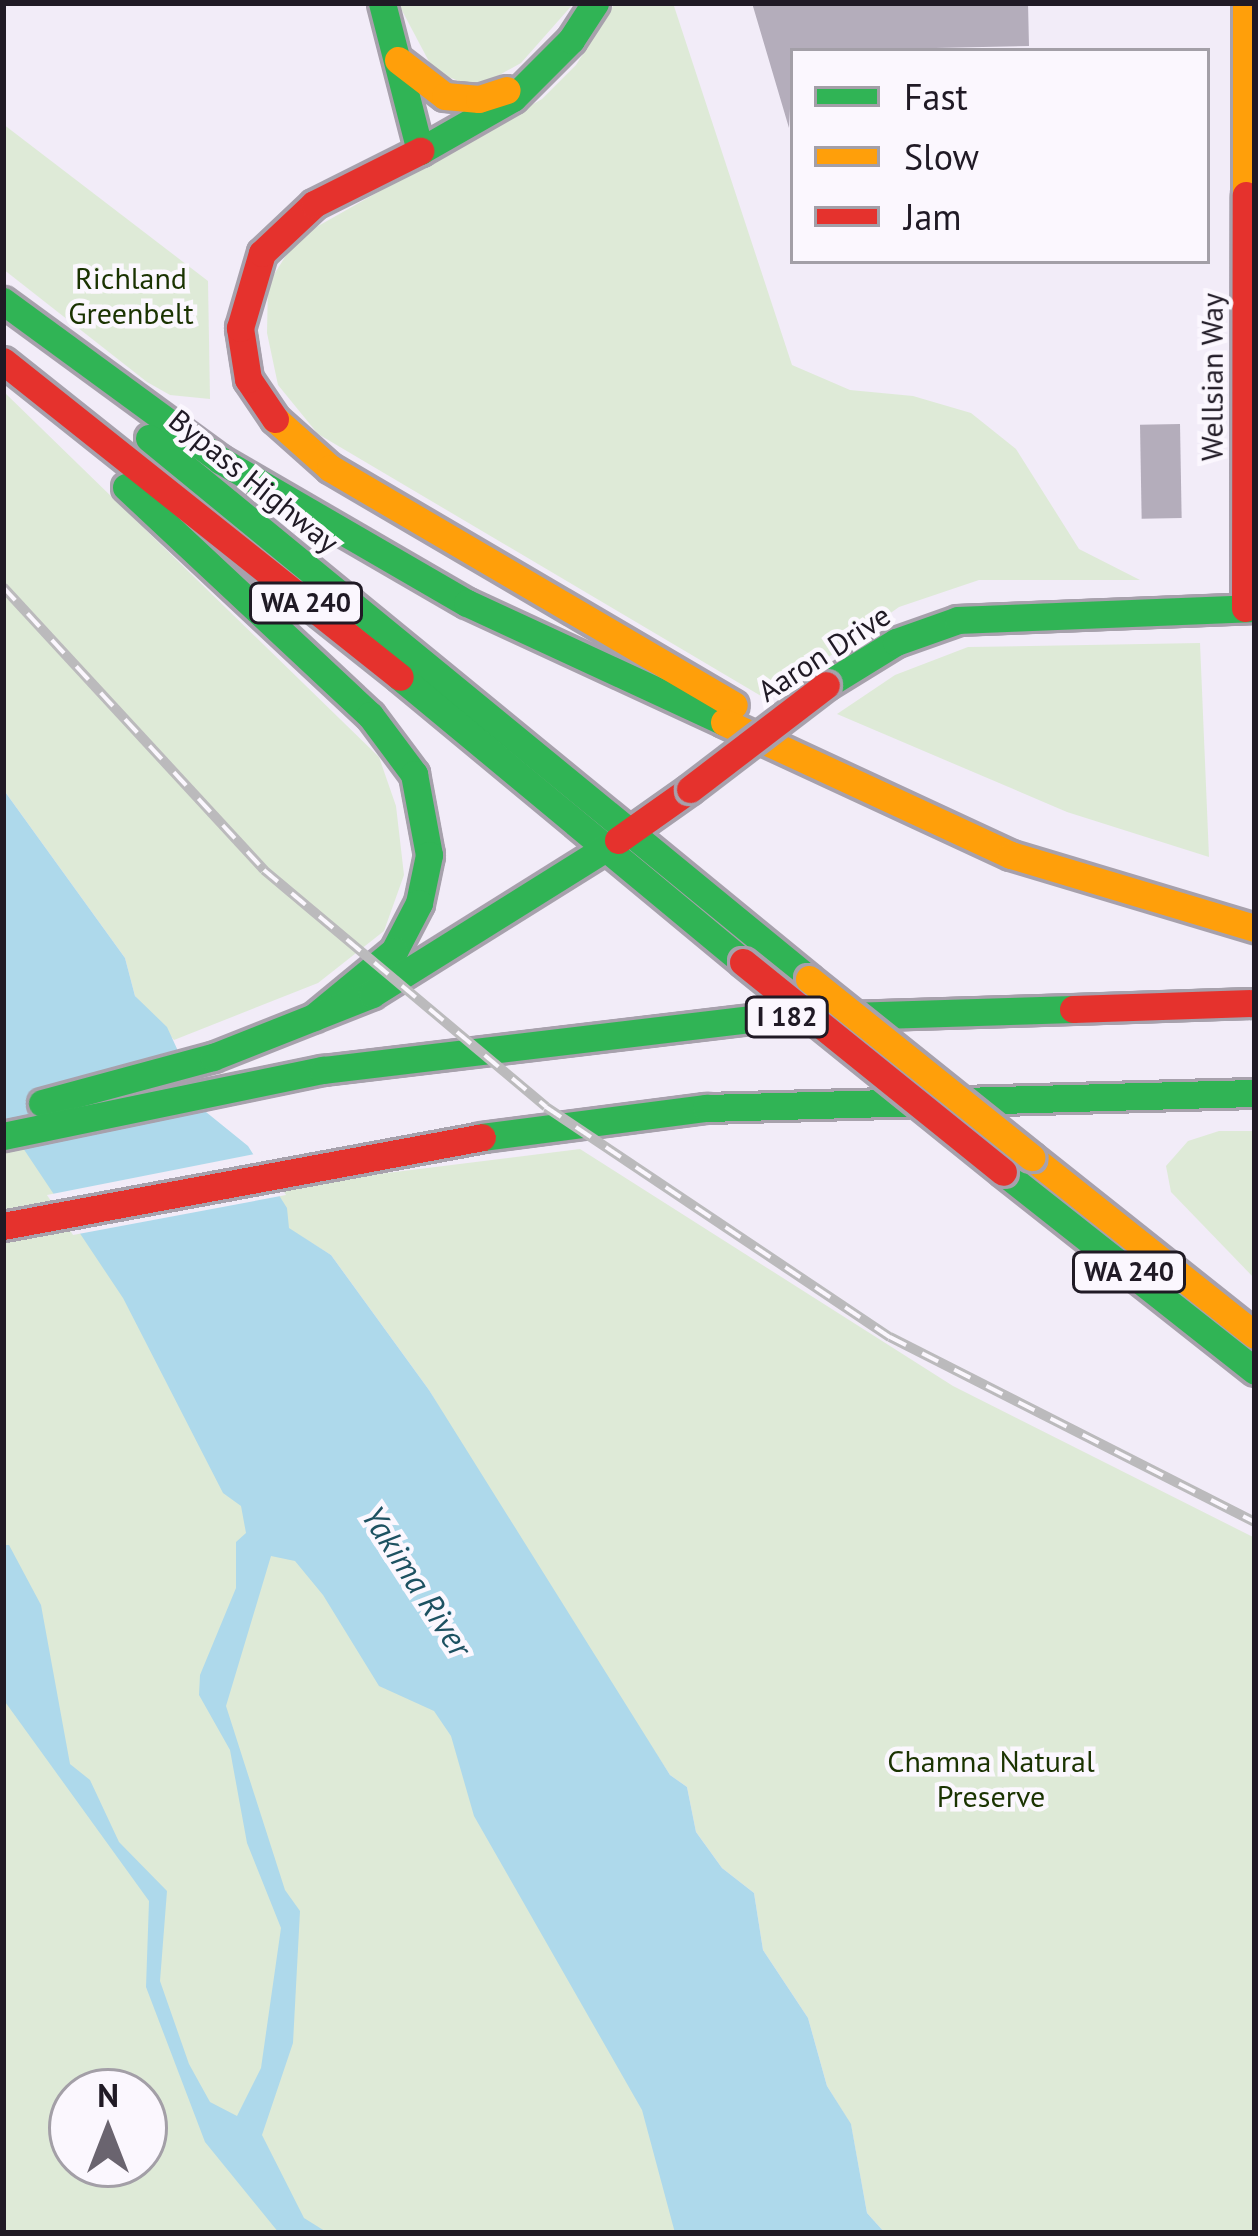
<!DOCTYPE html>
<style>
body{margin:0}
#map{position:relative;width:1258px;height:2236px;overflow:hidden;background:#f2ecf8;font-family:"PT Sans",sans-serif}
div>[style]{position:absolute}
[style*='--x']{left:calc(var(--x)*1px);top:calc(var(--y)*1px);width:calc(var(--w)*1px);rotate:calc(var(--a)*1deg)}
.green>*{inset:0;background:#deead7}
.water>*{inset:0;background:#aed9eb}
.pier>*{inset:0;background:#f2ecf8}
.building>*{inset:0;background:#b4adbb;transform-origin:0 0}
.roads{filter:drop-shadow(3px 0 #a7a1ac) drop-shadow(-3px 0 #a7a1ac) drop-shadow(0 3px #a7a1ac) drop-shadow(0 -3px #a7a1ac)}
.fast>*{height:27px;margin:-13.5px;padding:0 13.5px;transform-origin:13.5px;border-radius:13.5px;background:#30b455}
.slow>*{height:27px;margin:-13.5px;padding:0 13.5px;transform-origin:13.5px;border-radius:13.5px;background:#ff9f0a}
.jam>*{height:27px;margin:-13.5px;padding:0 13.5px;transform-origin:13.5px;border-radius:13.5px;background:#e5322d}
.rail>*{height:10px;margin-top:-5px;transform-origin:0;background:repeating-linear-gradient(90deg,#fbf7fe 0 18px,#bbbabc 0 36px);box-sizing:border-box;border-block:3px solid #bbbabc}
.bridges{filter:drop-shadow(3px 0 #a7a1ac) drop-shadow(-3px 0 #a7a1ac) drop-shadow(0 3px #a7a1ac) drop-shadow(0 -3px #a7a1ac)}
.slow-bridge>*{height:27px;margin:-13.5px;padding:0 13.5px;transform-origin:13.5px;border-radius:13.5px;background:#ff9f0a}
.jam-bridge>*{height:27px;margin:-13.5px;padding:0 13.5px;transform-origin:13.5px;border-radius:13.5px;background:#e5322d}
span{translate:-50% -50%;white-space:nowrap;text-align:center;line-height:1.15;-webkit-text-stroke:9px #fbf7fe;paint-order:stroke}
.shield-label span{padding:3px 9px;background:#fbf7fe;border:3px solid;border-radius:9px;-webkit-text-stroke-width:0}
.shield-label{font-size:27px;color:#201a25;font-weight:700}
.park-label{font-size:30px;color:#1a3301}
.street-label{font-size:30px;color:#201a25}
.water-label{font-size:33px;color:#1d5161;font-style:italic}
.frame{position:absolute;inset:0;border:6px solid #201a25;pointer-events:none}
.legend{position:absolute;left:790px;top:48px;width:420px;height:216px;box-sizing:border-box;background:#fbf7fe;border:3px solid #a39fa7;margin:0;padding:15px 21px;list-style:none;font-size:36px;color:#201a25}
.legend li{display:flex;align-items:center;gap:24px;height:60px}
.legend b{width:60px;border:3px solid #a39fa7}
.north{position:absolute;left:48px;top:2068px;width:120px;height:120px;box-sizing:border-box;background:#fbf7fe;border:3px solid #a39fa7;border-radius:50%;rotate:0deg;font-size:33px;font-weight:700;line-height:48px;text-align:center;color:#201a25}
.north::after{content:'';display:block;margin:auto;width:42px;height:54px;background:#6a646f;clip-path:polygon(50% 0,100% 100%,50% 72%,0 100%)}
</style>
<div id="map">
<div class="green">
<i style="clip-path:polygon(398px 3px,574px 3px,521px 63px,476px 88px,434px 71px)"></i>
<i style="clip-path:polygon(615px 3px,673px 3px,792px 365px,850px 390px,913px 396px,971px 413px,1016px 449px,1079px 549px,1140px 580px,979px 580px,899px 607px,768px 700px,318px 434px,278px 385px,267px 333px,268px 284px,297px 238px,542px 99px,576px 65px)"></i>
<i style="clip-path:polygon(3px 124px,208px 281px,210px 399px,170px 395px,147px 382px,3px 269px)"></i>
<i style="clip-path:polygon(3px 391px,379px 757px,396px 806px,404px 875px,384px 931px,318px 983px,174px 1040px,135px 996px,125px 958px,3px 789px)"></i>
<i style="clip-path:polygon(1200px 643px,1209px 857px,1067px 812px,837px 714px,895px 675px,968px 647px)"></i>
<i style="clip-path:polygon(evenodd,3px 1064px,422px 1676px,721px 2233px,3px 2233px,3px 1064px,72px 2092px,144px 2092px,144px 2164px,72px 2164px,72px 2092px)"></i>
<i style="clip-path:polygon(1219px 1131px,1255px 1131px,1255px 1279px,1171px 1192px,1166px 1166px,1188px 1141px)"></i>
<i style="clip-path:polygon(580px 1149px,953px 1386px,1255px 1538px,1255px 2233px,885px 2233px,867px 2213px,851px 2125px,827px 2086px,808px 2018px,763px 1950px,754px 1893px,722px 1868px,696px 1832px,687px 1787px,670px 1775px,533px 1565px,429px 1390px,331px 1255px,289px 1229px,274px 1187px)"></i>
</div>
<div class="water">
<i style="clip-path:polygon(3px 789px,125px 958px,135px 996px,167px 1027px,206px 1112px,248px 1146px,287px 1208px,289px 1228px,331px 1255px,429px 1390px,670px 1775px,687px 1787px,696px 1832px,722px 1868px,754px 1893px,763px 1950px,808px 2018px,827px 2086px,851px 2124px,867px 2213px,885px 2233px,675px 2233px,642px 2110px,474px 1816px,451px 1736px,434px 1711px,379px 1686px,323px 1595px,295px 1561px,271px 1556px,226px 1706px,285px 1890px,300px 1911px,293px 2043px,262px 2135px,304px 2218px,328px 2233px,279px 2233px,205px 2142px,146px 1987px,149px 1901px,3px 1699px,3px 1545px,9px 1545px,41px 1605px,70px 1764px,90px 1780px,119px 1842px,167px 1891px,160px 1981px,189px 2064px,210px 2102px,237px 2116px,261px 2068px,281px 1928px,247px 1843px,230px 1750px,199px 1695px,200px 1675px,236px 1588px,236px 1542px,246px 1533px,241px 1506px,223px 1493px,123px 1298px,3px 1118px)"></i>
</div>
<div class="pier">
<i style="clip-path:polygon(260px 1153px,286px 1195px,73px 1235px,47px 1195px)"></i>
</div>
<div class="building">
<i style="clip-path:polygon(752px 3px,1028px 3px,1029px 46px,793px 51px,789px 128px)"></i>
<i style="left:1180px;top:424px;width:94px;height:40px;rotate:89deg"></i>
</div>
<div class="roads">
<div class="fast">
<i style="--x:382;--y:3;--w:153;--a:75.6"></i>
<i style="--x:420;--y:151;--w:107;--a:-29.7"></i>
<i style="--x:513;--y:98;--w:82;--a:-45"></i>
<i style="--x:571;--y:40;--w:44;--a:-57"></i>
<i style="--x:3;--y:301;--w:269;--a:36.2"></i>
<i style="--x:220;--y:460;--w:285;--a:30.1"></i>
<i style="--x:467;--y:603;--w:283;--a:24.8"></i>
<i style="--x:149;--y:438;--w:853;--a:39.34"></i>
<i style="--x:126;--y:487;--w:334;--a:43.1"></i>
<i style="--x:370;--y:715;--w:74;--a:53.3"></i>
<i style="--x:414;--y:774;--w:82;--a:79.5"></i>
<i style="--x:429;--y:855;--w:49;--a:101.8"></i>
<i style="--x:419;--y:903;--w:54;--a:117.5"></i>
<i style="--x:394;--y:951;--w:104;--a:140.5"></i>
<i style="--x:400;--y:677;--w:446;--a:39.7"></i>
<i style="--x:826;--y:685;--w:82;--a:-31.6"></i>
<i style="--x:896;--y:642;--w:66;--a:-19.5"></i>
<i style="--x:958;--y:620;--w:297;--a:-2.3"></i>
<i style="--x:42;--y:1103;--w:177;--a:-15.1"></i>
<i style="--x:213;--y:1057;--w:171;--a:-21.6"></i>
<i style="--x:372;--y:994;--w:279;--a:-32"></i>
<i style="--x:3;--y:1136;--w:327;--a:-11.7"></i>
<i style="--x:323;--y:1070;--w:433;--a:-6.8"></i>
<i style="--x:753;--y:1019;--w:320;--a:-1.8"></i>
<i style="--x:482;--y:1137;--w:226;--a:-7.4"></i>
<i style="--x:706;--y:1108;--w:549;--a:-1.57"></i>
<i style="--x:1003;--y:1172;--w:321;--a:38.3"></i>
</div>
<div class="slow">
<i style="--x:398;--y:60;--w:59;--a:37.5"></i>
<i style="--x:445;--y:96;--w:34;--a:5"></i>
<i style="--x:479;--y:99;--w:29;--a:-18"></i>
<i style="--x:1246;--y:195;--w:192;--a:-90"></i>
<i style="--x:275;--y:419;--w:74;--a:41.7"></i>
<i style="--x:330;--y:468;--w:468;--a:30.4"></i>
<i style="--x:724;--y:722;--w:316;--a:24.9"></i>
<i style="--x:1011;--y:855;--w:255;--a:16.7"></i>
<i style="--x:1031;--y:1157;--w:286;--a:38.5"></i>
</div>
<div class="jam">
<i style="--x:3;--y:361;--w:507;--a:38.52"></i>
<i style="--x:275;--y:419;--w:48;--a:-124"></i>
<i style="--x:248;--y:379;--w:52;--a:-98.9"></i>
<i style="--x:240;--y:328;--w:78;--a:-73.7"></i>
<i style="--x:262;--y:253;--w:71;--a:-43.3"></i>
<i style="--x:314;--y:204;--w:119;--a:-26.6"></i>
<i style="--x:1245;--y:608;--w:413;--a:-89.9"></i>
<i style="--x:618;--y:840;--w:88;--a:-35.3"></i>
<i style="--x:1073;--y:1009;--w:182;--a:-1.9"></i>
<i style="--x:3;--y:1226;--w:487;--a:-10.5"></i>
</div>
</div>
<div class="rail">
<i style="--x:3;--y:587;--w:385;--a:47.3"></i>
<i style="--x:264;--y:870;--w:368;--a:40"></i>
<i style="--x:546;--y:1107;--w:414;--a:33.8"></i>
<i style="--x:890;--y:1337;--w:409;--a:26.9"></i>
</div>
<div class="bridges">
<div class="slow-bridge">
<i style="--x:809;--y:979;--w:285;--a:38.7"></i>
</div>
<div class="jam-bridge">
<i style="--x:690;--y:789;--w:171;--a:-37.4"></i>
<i style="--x:743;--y:962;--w:334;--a:38.9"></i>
</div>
</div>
<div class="shield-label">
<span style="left:306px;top:603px">WA 240</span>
<span style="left:787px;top:1017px">I 182</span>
<span style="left:1129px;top:1272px">WA 240</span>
</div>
<div class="park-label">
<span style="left:131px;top:295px">Richland<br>Greenbelt</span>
<span style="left:991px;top:1778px">Chamna Natural<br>Preserve</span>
</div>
<div class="street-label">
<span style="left:1212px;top:377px;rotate:-90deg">Wellsian Way</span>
<span style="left:254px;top:481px;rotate:39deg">Bypass Highway</span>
<span style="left:824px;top:653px;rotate:-33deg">Aaron Drive</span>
</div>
<div class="water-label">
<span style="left:417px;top:1581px;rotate:57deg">Yakima River</span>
</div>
<div class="frame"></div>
<ul class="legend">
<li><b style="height:15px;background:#30b455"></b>Fast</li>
<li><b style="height:15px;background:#ff9f0a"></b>Slow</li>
<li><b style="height:15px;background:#e5322d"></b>Jam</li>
</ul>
<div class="north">N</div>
</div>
